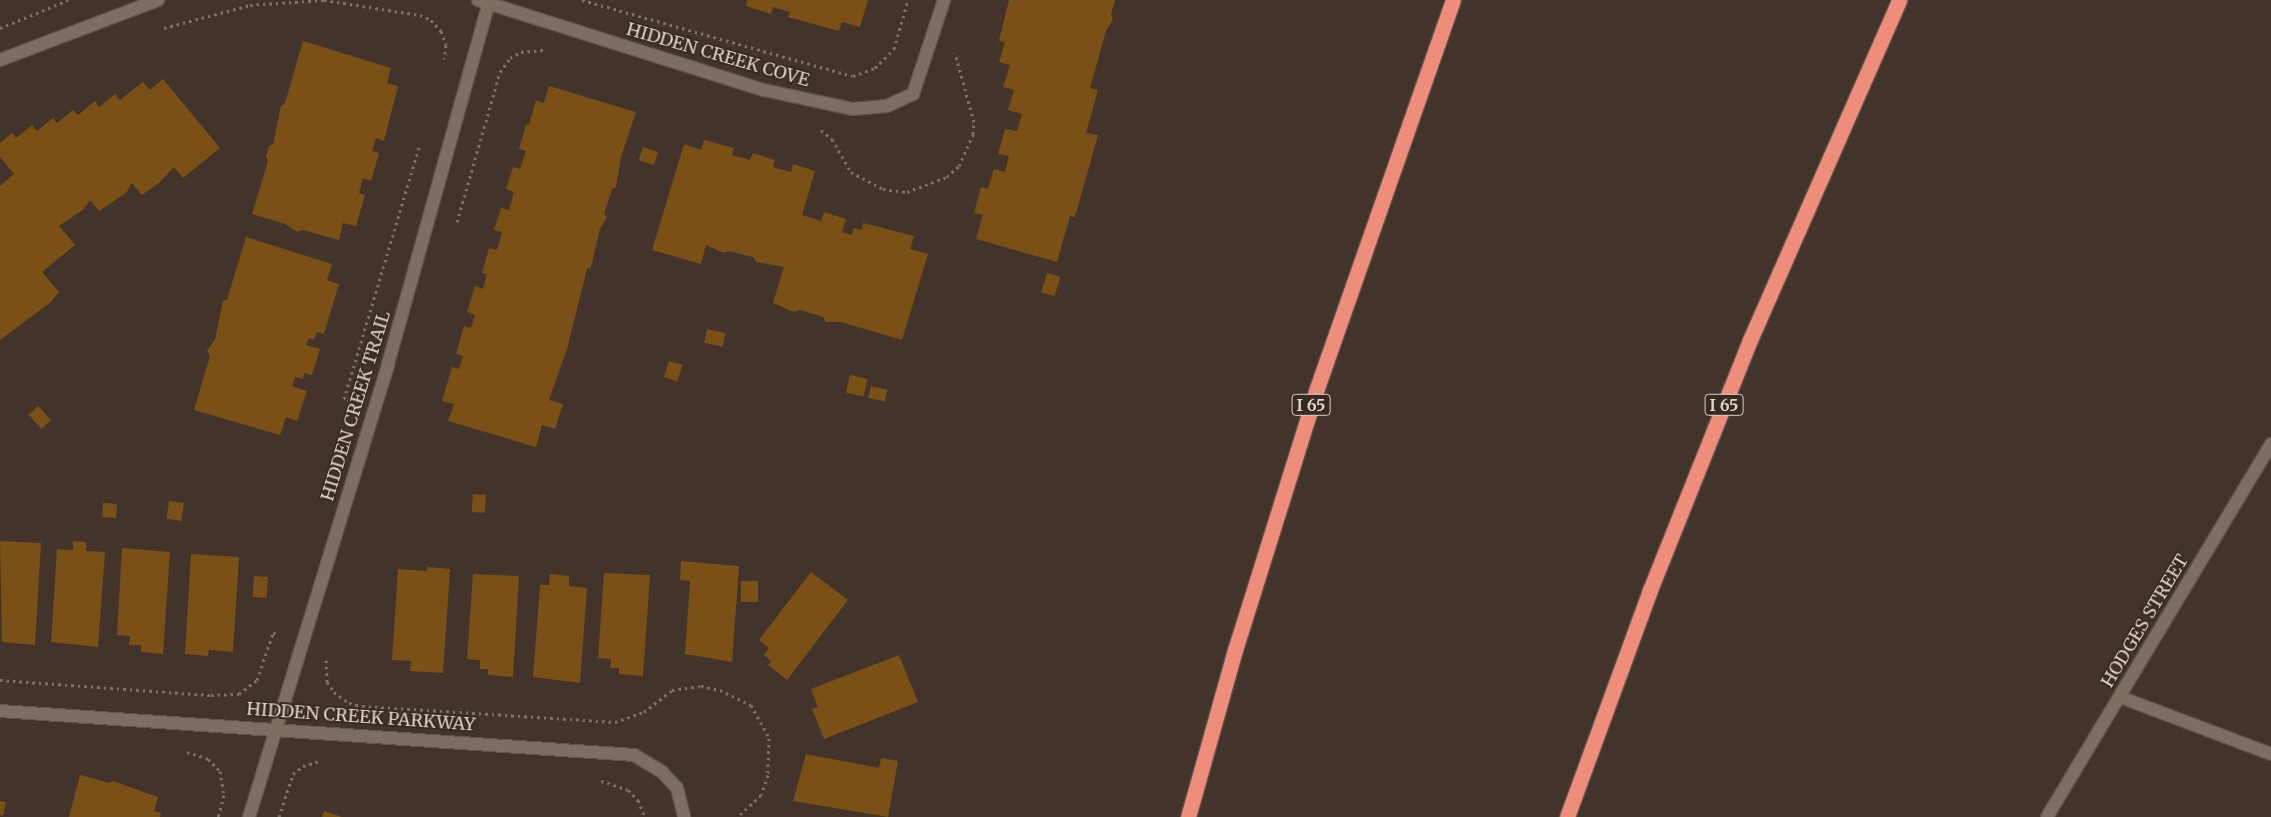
<!DOCTYPE html>
<style>
body{margin:0}
#map{position:relative;width:2271px;height:817px;overflow:hidden;background:#43342b;font-family:Merriweather,serif}
div>[style]{position:absolute}
[style*='--x']{left:calc(var(--x)*1px);top:calc(var(--y)*1px);width:calc(var(--w)*1px);rotate:calc(var(--a)*1deg)}
.building>*{inset:0;background:#7b5016;transform-origin:0 0}
.path>*{height:3px;margin-top:-1.5px;transform-origin:0;background:repeating-linear-gradient(90deg,#7d7068 0 2.5px,transparent 0 6.5px)}
.roads{filter:drop-shadow(1px 0 #5f524b) drop-shadow(-1px 0 #5f524b) drop-shadow(0 1px #5f524b) drop-shadow(0 -1px #5f524b)}
.street>*{height:12px;margin:-6px;padding:0 6px;transform-origin:6px;border-radius:6px;background:#7e6d63}
.highway>*{height:15px;margin:-7.5px;padding:0 7.5px;transform-origin:7.5px;border-radius:7.5px;background:#ee8d79}
span{translate:-50% -50%;white-space:nowrap;text-align:center;line-height:1.15;-webkit-text-stroke:4px #392a21;paint-order:stroke}
.shield-label span{padding:1px 4px;background:#392a21;border:1px solid;border-radius:4px;-webkit-text-stroke-width:0}
.shield-label{font-size:16px;color:#ddd3ce;font-weight:700}
.street-label{font-size:18px;color:#ddd3ce}
</style>
<div id="map">
<div class="building">
<i style="clip-path:polygon(747px 0,868px 0,860px 27px,842px 22px,839px 31px,788px 17px,790px 12px,773px 7px,771px 14px,746px 6px)"></i>
<i style="clip-path:polygon(1009px 0,1115px 0,1111px 14px,1113px 19px,1106px 31px,1090px 88px,1098px 90px,1086px 133px,1098px 135px,1075px 217px,1070px 216px,1057px 262px,976px 239px,983px 215px,974px 213px,981px 187px,988px 189px,994px 169px,1005px 172px,1009px 156px,998px 154px,1005px 129px,1017px 131px,1022px 114px,1008px 110px,1014px 90px,1003px 87px,1010px 65px,999px 62px,1005px 42px,999px 41px)"></i>
<i style="clip-path:polygon(303px 41px,391px 68px,387px 83px,398px 86px,384px 141px,376px 138px,372px 151px,379px 153px,371px 181px,363px 178px,359px 193px,365px 195px,356px 226px,343px 223px,339px 240px,303px 230px,297px 232px,285px 224px,252px 214px,268px 161px,266px 157px,269px 146px,273px 144px,281px 106px,285px 103px)"></i>
<i style="clip-path:polygon(163px 79px,220px 148px,183px 178px,174px 167px,160px 182px,142px 195px,132px 183px,126px 193px,99px 211px,90px 200px,84px 209px,59px 226px,75px 245px,42px 272px,59px 292px,51px 302px,0 340px,0 186px,14px 174px,0 157px,0 143px,12px 133px,16px 138px,32px 125px,37px 131px,53px 118px,57px 123px,73px 110px,78px 115px,95px 101px,99px 107px,115px 94px,120px 100px,143px 82px,150px 90px)"></i>
<i style="clip-path:polygon(549px 86px,636px 112px,621px 157px,616px 187px,612px 189px,604px 214px,607px 217px,600px 229px,591px 267px,587px 269px,567px 349px,549px 400px,563px 404px,555px 429px,542px 425px,536px 447px,448px 421px,454px 404px,442px 401px,452px 367px,459px 369px,463px 356px,456px 354px,464px 326px,471px 328px,475px 315px,467px 312px,475px 286px,483px 289px,487px 274px,482px 273px,489px 248px,497px 250px,502px 232px,494px 230px,501px 208px,509px 210px,514px 192px,506px 189px,513px 167px,520px 169px,526px 151px,519px 149px,526px 125px,529px 125px,536px 100px,544px 103px)"></i>
<i style="clip-path:polygon(704px 140px,734px 148px,732px 155px,750px 160px,753px 153px,775px 160px,773px 167px,791px 172px,793px 164px,815px 171px,802px 215px,821px 221px,824px 212px,846px 219px,842px 232px,852px 235px,854px 228px,862px 230px,863px 223px,914px 236px,910px 249px,928px 254px,902px 340px,841px 322px,826px 322px,823px 317px,800px 310px,794px 312px,773px 303px,784px 267px,756px 262px,753px 257px,729px 251px,724px 253px,706px 245px,701px 264px,652px 250px,684px 144px,701px 150px)"></i>
<i style="left:643px;top:147px;width:16px;height:14px;rotate:18deg"></i>
<i style="clip-path:polygon(246px 237px,332px 264px,327px 280px,339px 284px,324px 334px,317px 332px,314px 340px,309px 338px,306px 345px,320px 349px,312px 375px,304px 373px,303px 379px,295px 377px,292px 386px,307px 391px,297px 421px,286px 417px,280px 435px,194px 410px,210px 356px,207px 351px,215px 339px,223px 301px,227px 300px)"></i>
<i style="left:1047px;top:273px;width:14px;height:20px;rotate:17deg"></i>
<i style="left:707px;top:329px;width:19px;height:14px;rotate:12deg"></i>
<i style="left:669px;top:361px;width:14px;height:17px;rotate:17deg"></i>
<i style="left:850px;top:375px;width:18px;height:18px;rotate:13deg"></i>
<i style="left:871px;top:386px;width:17px;height:12px;rotate:13deg"></i>
<i style="left:38px;top:406px;width:19px;height:13px;rotate:47deg"></i>
<i style="left:473px;top:494px;width:13px;height:18px;rotate:4deg"></i>
<i style="left:169px;top:501px;width:15px;height:18px;rotate:8deg"></i>
<i style="left:103px;top:503px;width:14px;height:14px;rotate:4deg"></i>
<i style="clip-path:polygon(0 541px,41px 543px,35px 645px,2px 642px)"></i>
<i style="clip-path:polygon(73px 541px,86px 542px,86px 551px,105px 552px,98px 647px,51px 642px,57px 549px,73px 550px)"></i>
<i style="clip-path:polygon(122px 548px,170px 552px,163px 654px,141px 652px,141px 645px,129px 645px,130px 636px,117px 635px)"></i>
<i style="clip-path:polygon(191px 554px,239px 557px,233px 652px,209px 650px,208px 656px,185px 654px)"></i>
<i style="clip-path:polygon(681px 561px,739px 566px,732px 662px,685px 654px,690px 581px,680px 580px)"></i>
<i style="clip-path:polygon(427px 567px,450px 569px,443px 673px,410px 671px,411px 661px,392px 660px,398px 569px,427px 571px)"></i>
<i style="clip-path:polygon(811px 572px,848px 600px,787px 680px,768px 665px,771px 661px,764px 655px,769px 648px,759px 640px)"></i>
<i style="clip-path:polygon(604px 573px,650px 575px,643px 676px,619px 674px,619px 668px,610px 668px,611px 659px,598px 658px)"></i>
<i style="clip-path:polygon(473px 574px,519px 576px,513px 677px,488px 675px,488px 669px,480px 669px,480px 660px,467px 659px)"></i>
<i style="clip-path:polygon(550px 574px,569px 576px,569px 586px,587px 588px,580px 683px,533px 677px,540px 585px,549px 585px)"></i>
<i style="left:254px;top:576px;width:14px;height:21px;rotate:4deg"></i>
<i style="left:741px;top:581px;width:17px;height:21px"></i>
<i style="clip-path:polygon(899px 655px,918px 702px,824px 739px,812px 709px,818px 707px,811px 689px)"></i>
<i style="clip-path:polygon(806px 754px,879px 768px,881px 758px,898px 761px,888px 817px,793px 801px)"></i>
<i style="clip-path:polygon(80px 775px,109px 783px,113px 781px,158px 797px,154px 811px,161px 813px,160px 817px,69px 817px)"></i>
<i style="clip-path:polygon(0 801px,6px 802px,3px 816px,0 815px)"></i>
<i style="clip-path:polygon(324px 811px,342px 817px,322px 817px)"></i>
</div>
<div class="path">
<i style="--x:582;--y:0;--w:281;--a:15.7"></i>
<i style="--x:853;--y:76;--w:23;--a:-20"></i>
<i style="--x:875;--y:68;--w:27;--a:-45"></i>
<i style="--x:894;--y:49;--w:51;--a:-74.1"></i>
<i style="--x:0;--y:28;--w:74;--a:-22.4"></i>
<i style="--x:164;--y:28;--w:89;--a:-15"></i>
<i style="--x:250;--y:5;--w:74;--a:-3.9"></i>
<i style="--x:324;--y:0;--w:97;--a:8.9"></i>
<i style="--x:420;--y:15;--w:12;--a:24"></i>
<i style="--x:431;--y:20;--w:15;--a:48"></i>
<i style="--x:441;--y:31;--w:15;--a:70"></i>
<i style="--x:446;--y:45;--w:14;--a:98"></i>
<i style="--x:821;--y:130;--w:14;--a:39"></i>
<i style="--x:832;--y:139;--w:38;--a:60"></i>
<i style="--x:851;--y:172;--w:36;--a:28"></i>
<i style="--x:883;--y:189;--w:24;--a:7"></i>
<i style="--x:907;--y:192;--w:43;--a:-20.6"></i>
<i style="--x:947;--y:177;--w:16;--a:-43"></i>
<i style="--x:959;--y:166;--w:35;--a:-66"></i>
<i style="--x:973;--y:134;--w:12;--a:-85"></i>
<i style="--x:974;--y:122;--w:72;--a:-105.4"></i>
<i style="--x:457;--y:222;--w:156;--a:-74"></i>
<i style="--x:500;--y:72;--w:17;--a:-54"></i>
<i style="--x:510;--y:58;--w:13;--a:-29"></i>
<i style="--x:521;--y:52;--w:23;--a:-5"></i>
<i style="--x:350;--y:400;--w:6;--a:-171"></i>
<i style="--x:344;--y:399;--w:266;--a:-73.4"></i>
<i style="--x:326;--y:660;--w:22;--a:87"></i>
<i style="--x:327;--y:682;--w:12;--a:55"></i>
<i style="--x:334;--y:692;--w:19;--a:36"></i>
<i style="--x:349;--y:703;--w:13;--a:13"></i>
<i style="--x:362;--y:706;--w:254;--a:3.6"></i>
<i style="--x:615;--y:722;--w:31;--a:-19"></i>
<i style="--x:644;--y:712;--w:36;--a:-38"></i>
<i style="--x:672;--y:690;--w:29;--a:-8"></i>
<i style="--x:701;--y:686;--w:19;--a:12"></i>
<i style="--x:720;--y:690;--w:34;--a:26"></i>
<i style="--x:751;--y:705;--w:38;--a:61"></i>
<i style="--x:769;--y:738;--w:37;--a:92"></i>
<i style="--x:768;--y:775;--w:21;--a:109"></i>
<i style="--x:761;--y:795;--w:33;--a:137"></i>
<i style="--x:0;--y:680;--w:212;--a:4.1"></i>
<i style="--x:211;--y:695;--w:28;--a:-2"></i>
<i style="--x:239;--y:694;--w:23;--a:-38"></i>
<i style="--x:257;--y:680;--w:50;--a:-71.2"></i>
<i style="--x:273;--y:633;--w:5;--a:11"></i>
<i style="--x:187;--y:752;--w:22;--a:18"></i>
<i style="--x:208;--y:759;--w:17;--a:45"></i>
<i style="--x:220;--y:771;--w:24;--a:81"></i>
<i style="--x:224;--y:795;--w:23;--a:105"></i>
<i style="--x:601;--y:781;--w:28;--a:18"></i>
<i style="--x:628;--y:790;--w:14;--a:45"></i>
<i style="--x:638;--y:800;--w:18;--a:68"></i>
<i style="--x:279;--y:817;--w:45;--a:-72"></i>
<i style="--x:293;--y:774;--w:13;--a:-39"></i>
<i style="--x:303;--y:766;--w:18;--a:-16"></i>
</div>
<div class="roads">
<div class="street">
<i style="--x:478;--y:0;--w:300;--a:17.5"></i>
<i style="--x:764;--y:90;--w:91;--a:12.1"></i>
<i style="--x:853;--y:109;--w:34;--a:-5"></i>
<i style="--x:887;--y:106;--w:29;--a:-25"></i>
<i style="--x:913;--y:94;--w:99;--a:-71.7"></i>
<i style="--x:0;--y:60;--w:169;--a:-20.8"></i>
<i style="--x:2120;--y:697;--w:161;--a:20.7"></i>
<i style="--x:0;--y:711;--w:636;--a:3.97"></i>
<i style="--x:634;--y:755;--w:33;--a:31"></i>
<i style="--x:662;--y:772;--w:22;--a:47"></i>
<i style="--x:677;--y:788;--w:30;--a:76"></i>
<i style="--x:249;--y:817;--w:474;--a:-72.9"></i>
<i style="--x:388;--y:364;--w:376;--a:-74.4"></i>
<i style="--x:2047;--y:817;--w:435;--a:-59"></i>
</div>
<div class="highway">
<i style="--x:1188;--y:817;--w:173;--a:-74.3"></i>
<i style="--x:1235;--y:650;--w:271;--a:-72.6"></i>
<i style="--x:1316;--y:391;--w:414;--a:-70.7"></i>
<i style="--x:1567;--y:817;--w:242;--a:-69.9"></i>
<i style="--x:1650;--y:590;--w:269;--a:-68.2"></i>
<i style="--x:1750;--y:340;--w:371;--a:-66.3"></i>
</div>
</div>
<div class="shield-label">
<span style="left:1311px;top:405px">I 65</span>
<span style="left:1724px;top:405px">I 65</span>
</div>
<div class="street-label">
<span style="left:718px;top:55px;rotate:16deg">HIDDEN CREEK COVE</span>
<span style="left:356px;top:406px;rotate:-73deg">HIDDEN CREEK TRAIL</span>
<span style="left:2145px;top:621px;rotate:-59deg">HODGES STREET</span>
<span style="left:361px;top:717px;rotate:4deg">HIDDEN CREEK PARKWAY</span>
</div>
</div>
